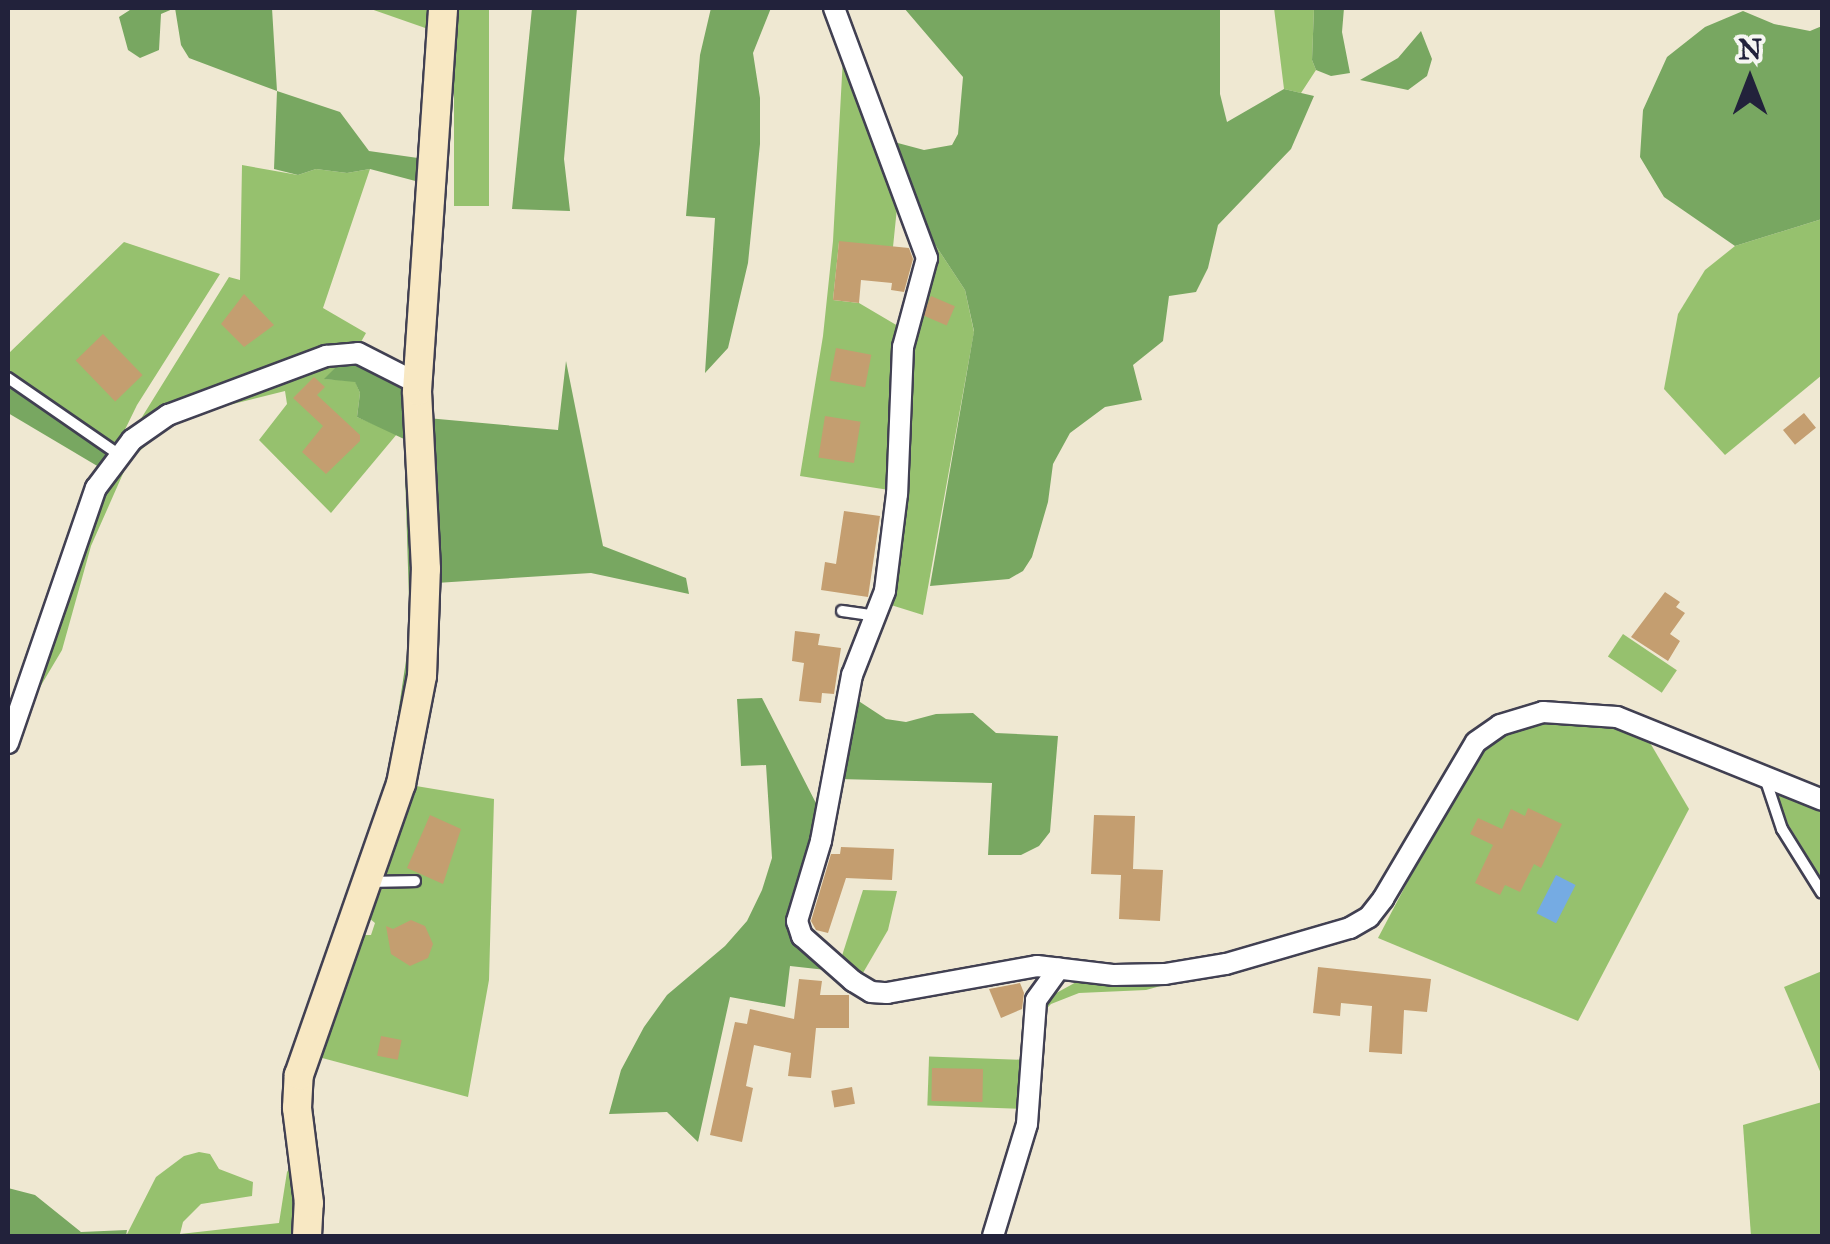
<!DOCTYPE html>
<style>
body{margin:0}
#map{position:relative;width:1830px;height:1244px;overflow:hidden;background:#efe8d2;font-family:"IM FELL Great Primer",serif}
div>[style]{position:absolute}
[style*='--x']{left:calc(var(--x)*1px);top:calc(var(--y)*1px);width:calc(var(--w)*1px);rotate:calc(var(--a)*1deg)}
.green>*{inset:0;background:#96c16e;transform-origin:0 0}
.forest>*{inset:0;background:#78a761}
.water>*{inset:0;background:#75abe3;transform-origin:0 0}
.building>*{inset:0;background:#c49e70;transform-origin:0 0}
.roads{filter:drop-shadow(2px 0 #414052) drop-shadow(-2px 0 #414052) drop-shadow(0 2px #414052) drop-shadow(0 -2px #414052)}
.lane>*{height:10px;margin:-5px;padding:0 5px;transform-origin:5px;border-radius:5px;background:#fff}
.street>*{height:20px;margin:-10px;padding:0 10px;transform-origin:10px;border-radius:10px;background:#fff}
.secondary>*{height:28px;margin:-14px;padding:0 14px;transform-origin:14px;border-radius:14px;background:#f8e8c3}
span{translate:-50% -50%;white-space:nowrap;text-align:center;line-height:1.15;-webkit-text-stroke:8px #f6f6f2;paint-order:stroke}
.frame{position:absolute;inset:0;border:10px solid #22223b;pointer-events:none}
.north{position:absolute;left:1700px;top:30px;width:100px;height:100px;-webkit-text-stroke:8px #f6f6f2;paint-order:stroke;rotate:0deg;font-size:28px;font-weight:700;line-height:40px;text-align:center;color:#22223b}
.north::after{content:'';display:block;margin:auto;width:35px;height:45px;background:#22223b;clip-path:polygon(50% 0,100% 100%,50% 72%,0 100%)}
</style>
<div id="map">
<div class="green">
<i style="clip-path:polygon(368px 8px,433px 8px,431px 30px)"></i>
<i style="left:454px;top:8px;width:35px;height:198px"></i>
<i style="clip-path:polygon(1274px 8px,1314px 8px,1312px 60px,1316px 70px,1301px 93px,1284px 89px)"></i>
<i style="clip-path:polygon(843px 57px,898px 198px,893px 247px,839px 242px,833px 300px,859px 303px,898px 326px,889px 490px,800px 476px,823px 336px,833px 241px)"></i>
<i style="clip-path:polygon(242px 165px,298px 175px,316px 169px,347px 173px,370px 169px,323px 308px,366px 333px,357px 349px,129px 438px,229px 277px,240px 280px)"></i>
<i style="clip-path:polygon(1822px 219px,1822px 375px,1725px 455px,1664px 389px,1678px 314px,1705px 270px,1735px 246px)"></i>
<i style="clip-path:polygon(124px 242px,220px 274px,137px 405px,116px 448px,8px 374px,8px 354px)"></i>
<i style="clip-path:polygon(934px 243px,965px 290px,974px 332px,923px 615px,891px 605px,904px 519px,915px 335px,932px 283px)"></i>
<i style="clip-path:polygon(346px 357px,325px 379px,355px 381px,360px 393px,357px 417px,397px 434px,331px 513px,259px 440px,287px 404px,285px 391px,193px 414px,169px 426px,129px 460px,91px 546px,62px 650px,27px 709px,101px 492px,126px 453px,146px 433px,177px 416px,311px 364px)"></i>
<i style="left:1623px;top:634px;width:65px;height:27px;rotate:34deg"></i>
<i style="clip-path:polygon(1541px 721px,1615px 725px,1646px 736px,1689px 809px,1578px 1021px,1378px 938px,1471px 761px,1494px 737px)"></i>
<i style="clip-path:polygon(410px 785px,494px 799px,489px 980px,468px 1097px,311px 1055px,355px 935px,371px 935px,375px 923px,363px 913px)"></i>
<i style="clip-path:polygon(1775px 789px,1822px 807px,1822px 880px,1788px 824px)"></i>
<i style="clip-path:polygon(863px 890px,897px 891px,888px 930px,860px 978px,840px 962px)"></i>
<i style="clip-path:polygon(1822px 971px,1822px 1076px,1784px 987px)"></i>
<i style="clip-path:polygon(1186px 979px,1146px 990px,1079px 993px,1051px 1004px,1038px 1018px,1049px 997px,1080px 980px)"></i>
<i style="left:1027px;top:1060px;width:49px;height:98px;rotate:92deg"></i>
<i style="clip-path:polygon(1822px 1102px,1822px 1236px,1751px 1236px,1743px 1125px)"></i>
<i style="clip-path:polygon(199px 1152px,210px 1154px,219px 1169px,253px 1182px,252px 1196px,201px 1204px,183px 1222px,180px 1234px,279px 1223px,287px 1172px,293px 1163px,299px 1236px,126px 1236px,156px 1177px,184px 1156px)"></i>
</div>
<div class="forest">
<i style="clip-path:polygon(133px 8px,272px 8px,277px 91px,340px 112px,369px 151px,425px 159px,423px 183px,370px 169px,347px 173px,316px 169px,298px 175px,274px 169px,277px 91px,189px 58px,181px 45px,175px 8px,161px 14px,159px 50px,140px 58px,128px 50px,119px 17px)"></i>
<i style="clip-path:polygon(532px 8px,577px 8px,564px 159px,570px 211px,512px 209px)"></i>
<i style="clip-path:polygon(711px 8px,771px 8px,753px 53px,760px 98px,760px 144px,748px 263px,728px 348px,705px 373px,715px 218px,686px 216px,700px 55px)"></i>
<i style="clip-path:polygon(904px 8px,1220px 8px,1220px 94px,1227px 122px,1284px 89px,1314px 96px,1291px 149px,1218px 225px,1208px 268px,1196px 292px,1169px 296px,1163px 341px,1133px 365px,1142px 400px,1105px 407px,1070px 433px,1053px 464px,1048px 502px,1032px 557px,1023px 571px,1009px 579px,930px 586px,974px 331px,965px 290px,934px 243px,894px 142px,924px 150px,952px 145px,958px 134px,963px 77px)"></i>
<i style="clip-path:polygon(1314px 8px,1344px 8px,1342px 32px,1350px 73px,1331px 76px,1316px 70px,1312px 60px)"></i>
<i style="clip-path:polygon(1743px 11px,1774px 24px,1810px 31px,1822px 26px,1822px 219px,1735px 246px,1664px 197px,1640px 157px,1643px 110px,1667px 57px,1705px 27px)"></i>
<i style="clip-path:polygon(1421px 31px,1432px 59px,1427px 76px,1408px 90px,1360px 80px,1398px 58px)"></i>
<i style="clip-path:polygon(346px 357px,404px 384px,416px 624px,397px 772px,394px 740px,407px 654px,409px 600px,404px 439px,357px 417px,360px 393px,355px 382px,324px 379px)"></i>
<i style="clip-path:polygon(566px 361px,603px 546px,686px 578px,689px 594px,591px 573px,436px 583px,427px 418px,558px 430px)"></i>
<i style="clip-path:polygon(8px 383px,111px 454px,99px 467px,8px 413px)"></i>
<i style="clip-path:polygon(762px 698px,818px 807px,792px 907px,826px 970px,790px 966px,785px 1007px,730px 997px,698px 1142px,667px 1112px,609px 1114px,621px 1070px,644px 1027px,667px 995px,725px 946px,747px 921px,762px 890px,772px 858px,766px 765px,741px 766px,737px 699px)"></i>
<i style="clip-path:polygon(854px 698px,886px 719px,906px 722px,936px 714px,973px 713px,996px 733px,1058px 736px,1050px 832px,1039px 846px,1021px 855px,988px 855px,992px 783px,839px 779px)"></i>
<i style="clip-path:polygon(8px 1188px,35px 1195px,81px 1232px,127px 1230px,126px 1236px,8px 1236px)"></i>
</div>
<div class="water">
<i style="left:1556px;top:875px;width:22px;height:43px;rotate:27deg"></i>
</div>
<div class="building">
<i style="clip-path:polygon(839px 241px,909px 248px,913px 259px,904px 292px,891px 290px,892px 283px,861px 280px,859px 303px,833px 300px)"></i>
<i style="clip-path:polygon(244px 294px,274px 325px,244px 347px,221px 324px)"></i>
<i style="left:931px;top:296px;width:26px;height:21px;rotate:23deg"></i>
<i style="left:103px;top:334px;width:57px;height:38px;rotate:46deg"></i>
<i style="left:836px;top:348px;width:36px;height:33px;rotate:11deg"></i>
<i style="clip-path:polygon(314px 377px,325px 387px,317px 395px,360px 435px,360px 441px,326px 474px,302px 452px,323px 426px,293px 398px)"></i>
<i style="left:1804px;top:413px;width:19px;height:27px;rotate:51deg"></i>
<i style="left:825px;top:416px;width:36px;height:42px;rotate:9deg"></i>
<i style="clip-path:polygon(844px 511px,880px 516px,868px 597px,821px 590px,825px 562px,836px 564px)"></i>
<i style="clip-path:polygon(1665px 592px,1680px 602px,1676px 607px,1685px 613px,1670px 634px,1680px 641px,1668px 661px,1631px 637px)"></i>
<i style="clip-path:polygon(795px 631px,820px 634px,818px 645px,841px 648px,834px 694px,822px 693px,821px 703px,799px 701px,804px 663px,792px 661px)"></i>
<i style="clip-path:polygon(1528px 808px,1562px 824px,1541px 868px,1534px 864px,1520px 892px,1505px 885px,1500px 895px,1475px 883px,1493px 845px,1470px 834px,1478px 818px,1502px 829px,1511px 809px,1525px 816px)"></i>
<i style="clip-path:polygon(430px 815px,461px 829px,443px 884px,407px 868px)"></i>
<i style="clip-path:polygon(1094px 815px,1135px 816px,1133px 869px,1163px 870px,1160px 921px,1119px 919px,1121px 875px,1091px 874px)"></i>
<i style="clip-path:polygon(841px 847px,894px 849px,892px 880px,846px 878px,828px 933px,816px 930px,811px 921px,831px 854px,840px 854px)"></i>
<i style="clip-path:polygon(411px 920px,425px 926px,433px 944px,428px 958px,410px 966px,391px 954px,386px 926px,393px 929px)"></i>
<i style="clip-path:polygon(1318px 967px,1431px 979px,1427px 1012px,1404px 1010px,1402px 1054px,1369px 1052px,1372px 1006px,1341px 1003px,1340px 1016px,1313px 1013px)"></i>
<i style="clip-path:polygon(799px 979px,822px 981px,820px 995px,849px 995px,849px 1028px,816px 1028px,811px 1078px,788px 1076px,791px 1053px,754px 1045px,746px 1086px,753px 1088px,742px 1142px,710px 1135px,735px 1022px,747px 1024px,750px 1009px,794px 1019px)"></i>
<i style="clip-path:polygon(1020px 983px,1024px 993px,1022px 1009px,1001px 1018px,989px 989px)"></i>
<i style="left:381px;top:1036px;width:21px;height:20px;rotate:11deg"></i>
<i style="left:932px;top:1068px;width:51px;height:33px;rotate:1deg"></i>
<i style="left:852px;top:1087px;width:17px;height:21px;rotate:80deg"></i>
</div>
<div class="roads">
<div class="lane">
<i style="--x:8;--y:378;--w:134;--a:34.6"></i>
<i style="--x:842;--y:611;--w:34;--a:8"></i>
<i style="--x:1765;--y:778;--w:54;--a:71.6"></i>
<i style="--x:1782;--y:829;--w:75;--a:58"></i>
<i style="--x:371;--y:882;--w:44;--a:-1.3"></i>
</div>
<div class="street">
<i style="--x:834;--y:8;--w:267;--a:69.6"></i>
<i style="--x:927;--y:258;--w:92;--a:105.1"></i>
<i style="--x:903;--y:347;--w:147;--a:92.3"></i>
<i style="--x:897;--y:494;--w:98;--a:97.1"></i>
<i style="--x:885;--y:591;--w:90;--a:111.4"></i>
<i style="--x:852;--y:675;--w:169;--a:100.6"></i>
<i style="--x:821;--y:841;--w:84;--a:106.7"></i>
<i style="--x:797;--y:921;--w:16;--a:72"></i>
<i style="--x:802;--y:936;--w:68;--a:41.4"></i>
<i style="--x:853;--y:981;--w:21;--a:31"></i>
<i style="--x:871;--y:992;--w:16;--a:4"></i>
<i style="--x:887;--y:993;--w:152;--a:-10.2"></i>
<i style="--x:1037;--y:966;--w:78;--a:6.7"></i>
<i style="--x:1114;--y:975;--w:51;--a:-1.1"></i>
<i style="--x:1165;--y:974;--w:62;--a:-9.3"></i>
<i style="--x:1226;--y:964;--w:129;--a:-16.2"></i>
<i style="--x:1350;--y:928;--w:22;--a:-30"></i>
<i style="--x:1369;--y:917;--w:23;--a:-52"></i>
<i style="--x:1383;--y:899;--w:182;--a:-59.4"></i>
<i style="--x:1476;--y:742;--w:29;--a:-35"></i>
<i style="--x:1500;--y:725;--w:45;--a:-16.8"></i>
<i style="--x:1543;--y:712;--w:74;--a:3.9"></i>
<i style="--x:1617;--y:717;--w:221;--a:22"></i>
<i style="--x:8;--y:743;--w:270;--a:-71"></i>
<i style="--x:96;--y:488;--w:60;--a:-53.1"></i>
<i style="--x:132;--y:440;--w:44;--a:-34.8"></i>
<i style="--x:168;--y:415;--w:169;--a:-20.5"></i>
<i style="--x:326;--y:356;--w:32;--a:-5"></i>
<i style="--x:358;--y:353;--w:66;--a:27"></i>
<i style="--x:993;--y:1236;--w:117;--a:-73.1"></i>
<i style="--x:1027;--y:1124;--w:124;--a:-85.8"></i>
<i style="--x:1036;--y:1000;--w:39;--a:-54"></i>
</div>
<div class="secondary">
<i style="--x:307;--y:1236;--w:33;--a:-87"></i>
<i style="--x:309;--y:1203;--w:96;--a:-97.2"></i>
<i style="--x:297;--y:1108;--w:33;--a:-87"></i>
<i style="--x:299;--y:1075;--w:308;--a:-70.7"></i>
<i style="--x:401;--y:784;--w:110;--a:-79"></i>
<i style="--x:422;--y:676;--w:107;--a:-87.9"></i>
<i style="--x:426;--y:569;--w:178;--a:-92.9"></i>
<i style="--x:417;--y:391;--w:384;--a:-86.1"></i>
</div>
</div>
<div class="frame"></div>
<div class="north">N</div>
</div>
